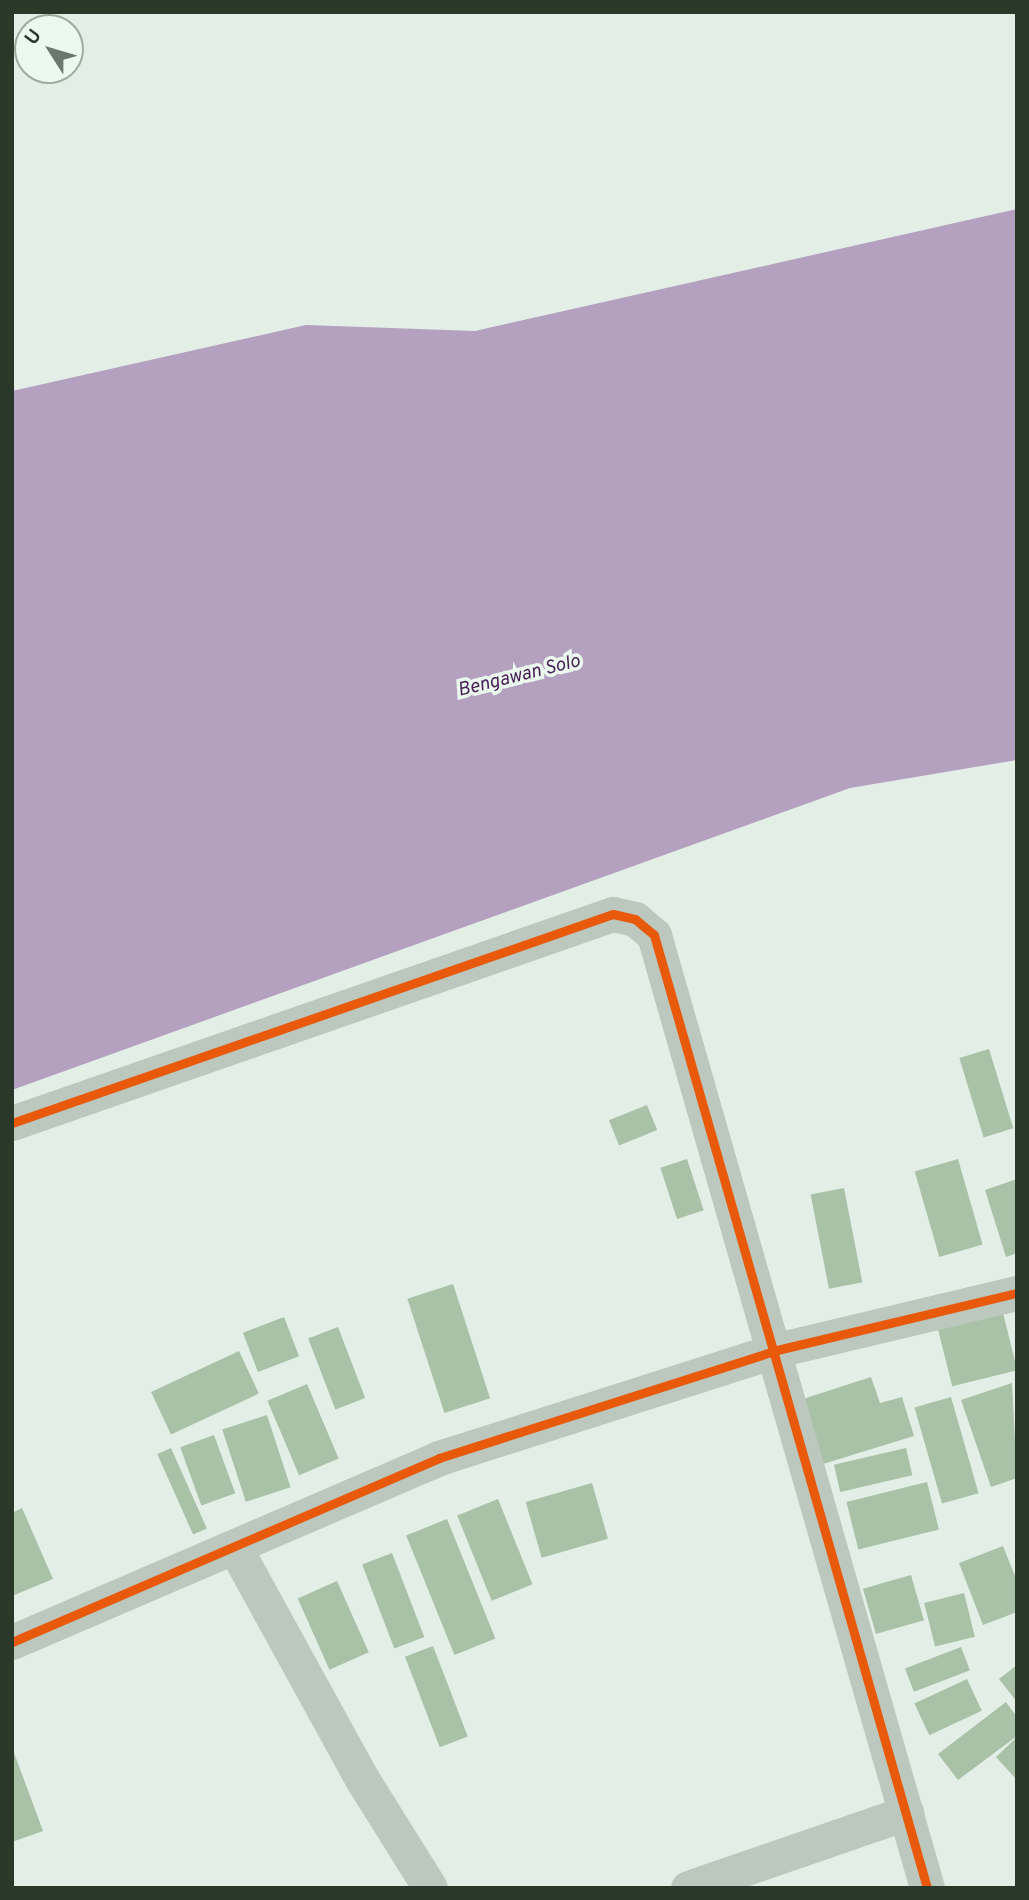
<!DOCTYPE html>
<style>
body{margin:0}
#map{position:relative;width:1029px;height:1900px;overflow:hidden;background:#e3eee6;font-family:Overpass,sans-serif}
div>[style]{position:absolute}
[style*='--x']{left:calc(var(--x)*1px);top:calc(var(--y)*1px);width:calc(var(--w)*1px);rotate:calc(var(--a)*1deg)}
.water>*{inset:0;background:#b4a0bf}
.building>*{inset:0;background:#a8c1a7;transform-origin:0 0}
.street>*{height:35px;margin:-17.5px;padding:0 17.5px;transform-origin:17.5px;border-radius:17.5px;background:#bcc7bd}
.cycleway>*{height:9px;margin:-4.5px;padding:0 4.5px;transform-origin:4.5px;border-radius:4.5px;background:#e8590c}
span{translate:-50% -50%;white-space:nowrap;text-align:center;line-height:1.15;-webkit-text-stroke:7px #ebf9ee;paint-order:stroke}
.water-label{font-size:19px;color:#492158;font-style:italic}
.frame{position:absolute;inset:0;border:14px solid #2a382a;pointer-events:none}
.north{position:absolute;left:14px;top:14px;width:70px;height:70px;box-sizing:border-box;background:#ebf9ee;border:2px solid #9eaca0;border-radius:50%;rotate:307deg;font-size:19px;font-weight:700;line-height:28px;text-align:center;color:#2a382a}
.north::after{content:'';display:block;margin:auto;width:24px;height:32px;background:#6b786c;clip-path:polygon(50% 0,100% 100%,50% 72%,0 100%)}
</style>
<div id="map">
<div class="water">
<i style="clip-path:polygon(1017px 209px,1017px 760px,850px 788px,12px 1090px,12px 391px,306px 325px,475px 331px)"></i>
</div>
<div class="building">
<i style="left:989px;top:1049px;width:83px;height:31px;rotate:73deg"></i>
<i style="left:647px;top:1105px;width:27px;height:41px;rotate:68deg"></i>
<i style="left:687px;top:1159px;width:54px;height:28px;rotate:72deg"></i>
<i style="left:958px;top:1159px;width:89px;height:45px;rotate:74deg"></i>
<i style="clip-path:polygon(1017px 1179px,1017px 1253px,1006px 1257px,985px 1190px)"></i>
<i style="left:844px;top:1188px;width:96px;height:34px;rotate:79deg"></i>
<i style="left:453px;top:1284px;width:120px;height:48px;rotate:72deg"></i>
<i style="left:1002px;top:1309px;width:63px;height:67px;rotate:76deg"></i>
<i style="left:284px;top:1317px;width:42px;height:44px;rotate:69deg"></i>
<i style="left:338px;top:1327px;width:76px;height:32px;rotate:69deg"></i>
<i style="left:239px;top:1351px;width:47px;height:97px;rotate:65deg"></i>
<i style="clip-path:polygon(871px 1377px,880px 1403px,902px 1397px,914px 1436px,823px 1464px,803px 1399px)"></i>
<i style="clip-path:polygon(1012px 1383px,1017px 1478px,991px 1487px,961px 1400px)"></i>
<i style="left:307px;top:1384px;width:81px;height:43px;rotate:67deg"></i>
<i style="left:951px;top:1397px;width:100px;height:38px;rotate:74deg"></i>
<i style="left:267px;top:1415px;width:76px;height:47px;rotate:72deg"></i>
<i style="left:214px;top:1435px;width:62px;height:36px;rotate:70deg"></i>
<i style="left:171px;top:1448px;width:88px;height:15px;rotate:66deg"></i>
<i style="left:906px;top:1448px;width:28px;height:74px;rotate:77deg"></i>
<i style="left:927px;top:1482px;width:49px;height:83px;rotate:76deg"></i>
<i style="left:592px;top:1483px;width:58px;height:69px;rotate:74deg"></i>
<i style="left:498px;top:1499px;width:92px;height:44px;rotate:68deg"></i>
<i style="clip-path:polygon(22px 1508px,53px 1579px,12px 1596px,12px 1513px)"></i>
<i style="left:447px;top:1519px;width:129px;height:44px;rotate:68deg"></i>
<i style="clip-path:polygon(1003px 1546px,1017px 1581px,1017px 1612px,983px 1625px,959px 1563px)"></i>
<i style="left:392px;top:1553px;width:90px;height:32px;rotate:69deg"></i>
<i style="left:911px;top:1575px;width:47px;height:50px;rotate:74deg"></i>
<i style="left:337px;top:1581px;width:78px;height:43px;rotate:66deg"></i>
<i style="left:964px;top:1593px;width:45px;height:41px;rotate:76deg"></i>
<i style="left:433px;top:1646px;width:97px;height:30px;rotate:69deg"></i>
<i style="left:961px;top:1647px;width:25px;height:60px;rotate:69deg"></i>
<i style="clip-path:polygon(1017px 1665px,1017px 1702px,999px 1679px)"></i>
<i style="left:967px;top:1679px;width:35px;height:58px;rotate:65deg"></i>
<i style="clip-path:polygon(1006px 1702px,1017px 1717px,1017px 1736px,958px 1780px,938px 1754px)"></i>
<i style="clip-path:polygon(1017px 1737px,1017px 1780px,996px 1757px)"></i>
<i style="clip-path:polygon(13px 1750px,43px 1831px,12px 1842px,12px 1751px)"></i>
</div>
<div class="street">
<i style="--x:12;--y:1123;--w:636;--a:-19.18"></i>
<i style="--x:613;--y:914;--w:23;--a:13"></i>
<i style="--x:635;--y:919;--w:25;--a:40"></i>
<i style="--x:654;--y:935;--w:991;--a:74.01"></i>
<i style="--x:235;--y:1548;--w:264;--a:61.2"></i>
<i style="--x:362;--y:1779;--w:128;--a:58"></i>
<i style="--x:12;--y:1642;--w:465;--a:-23.3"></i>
<i style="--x:439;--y:1458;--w:355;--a:-17.7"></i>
<i style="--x:777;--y:1350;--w:247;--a:-13.4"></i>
<i style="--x:688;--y:1888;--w:231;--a:-19"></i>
</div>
<div class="cycleway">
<i style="--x:12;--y:1123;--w:636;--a:-19.18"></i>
<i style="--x:613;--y:914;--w:23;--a:13"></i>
<i style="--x:635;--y:919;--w:25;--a:40"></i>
<i style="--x:654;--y:935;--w:991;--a:74.01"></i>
<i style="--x:12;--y:1642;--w:465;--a:-23.3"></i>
<i style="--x:439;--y:1458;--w:355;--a:-17.7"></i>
<i style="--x:777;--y:1350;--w:247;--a:-13.4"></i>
</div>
<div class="water-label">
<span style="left:519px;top:677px;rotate:-14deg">Bengawan Solo</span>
</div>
<div class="frame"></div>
<div class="north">U</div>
</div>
